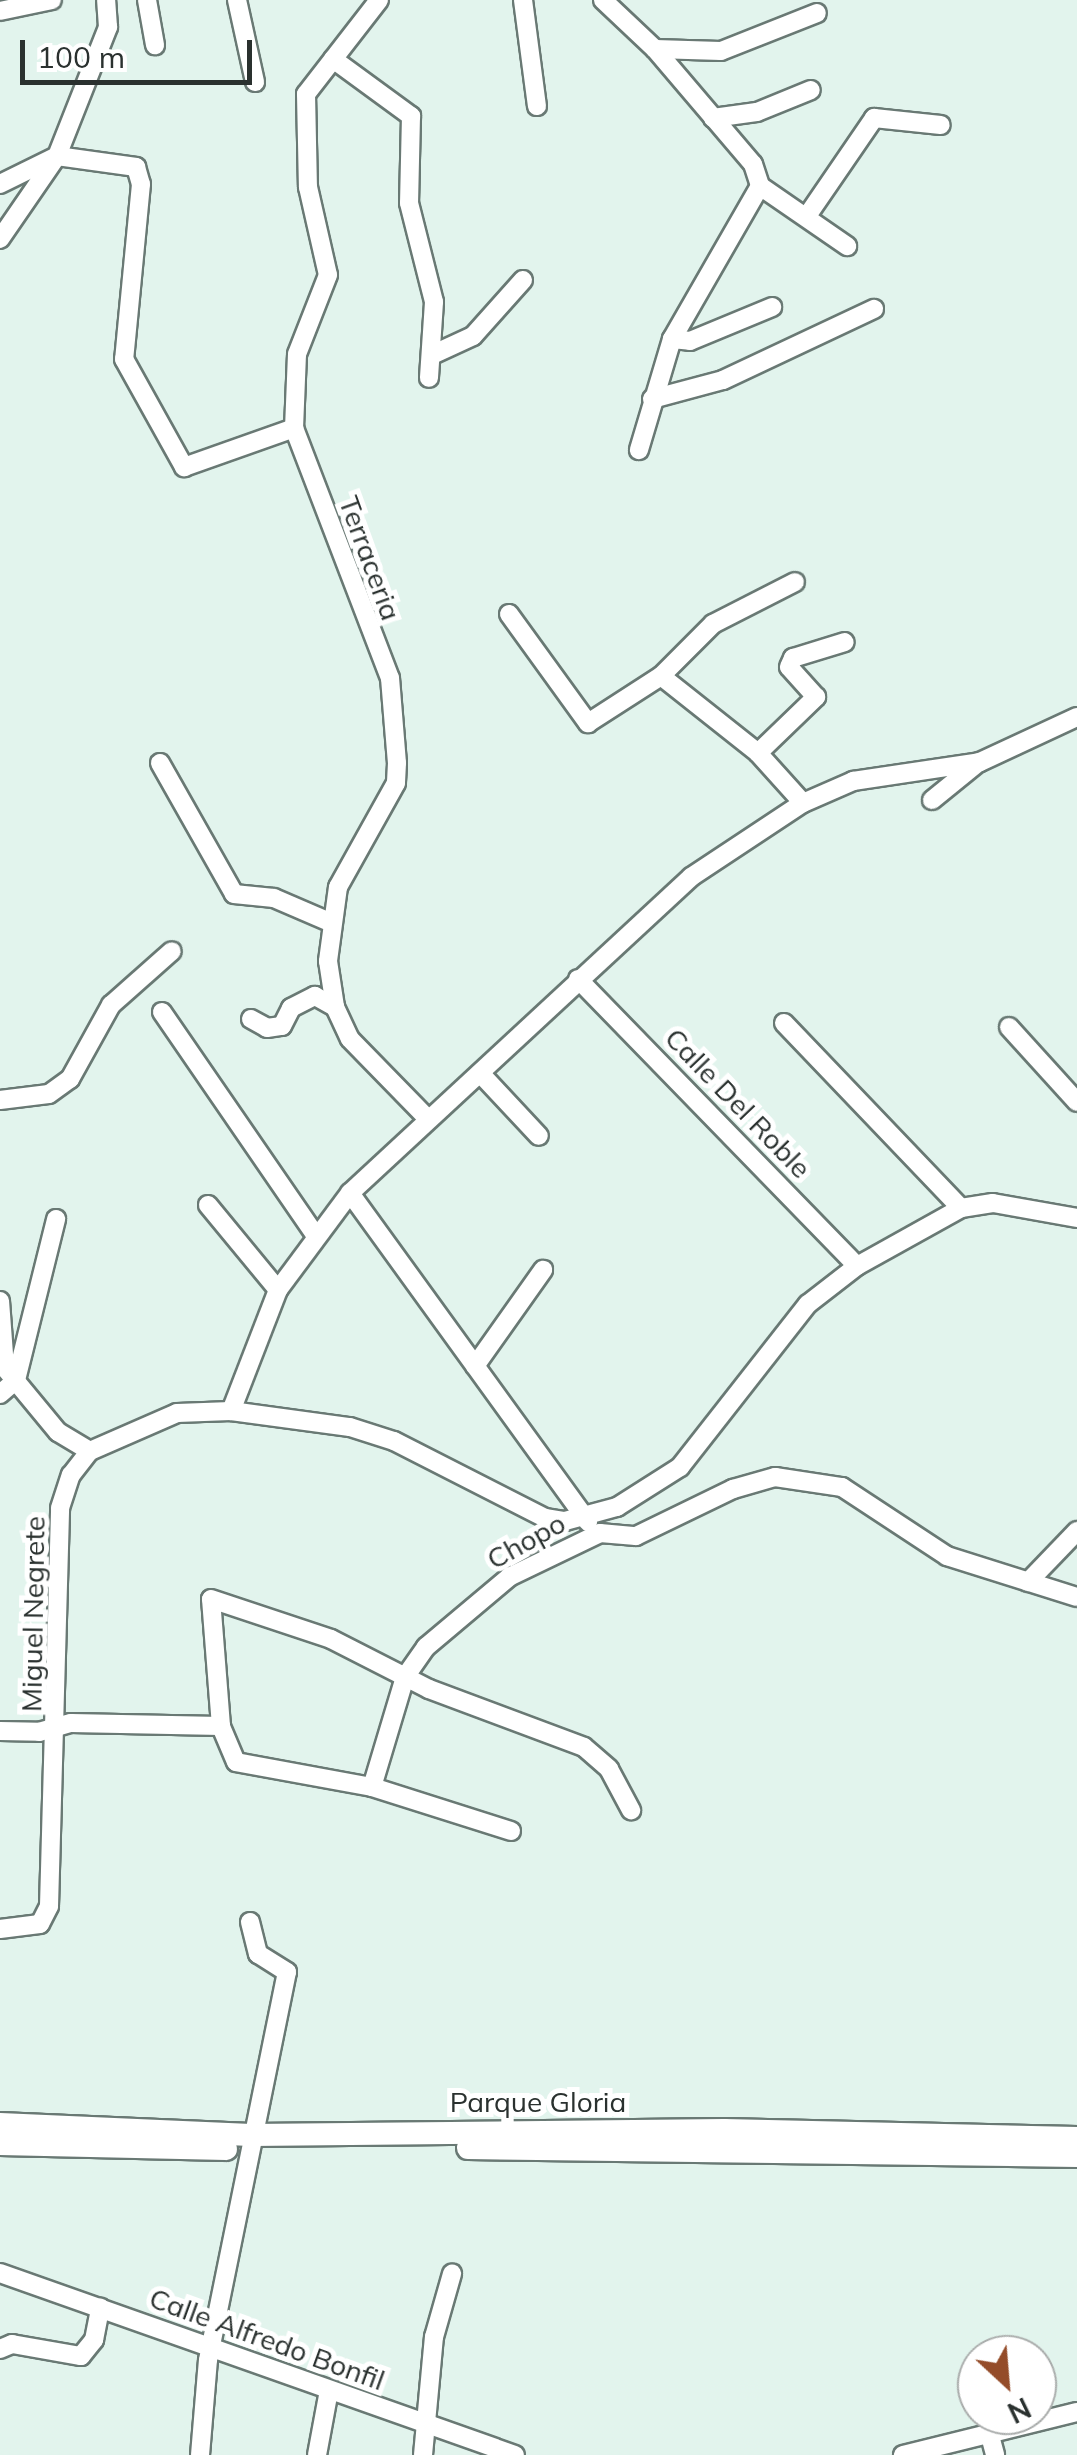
<!DOCTYPE html>
<style>
body{margin:0}
#map{position:relative;width:1077px;height:2455px;overflow:hidden;background:#e2f4ed;font-family:Mulish,sans-serif}
div>[style]{position:absolute}
[style*='--x']{left:calc(var(--x)*1px);top:calc(var(--y)*1px);width:calc(var(--w)*1px);rotate:calc(var(--a)*1deg)}
.roads{filter:drop-shadow(2px 0 #697974) drop-shadow(-2px 0 #697974) drop-shadow(0 2px #697974) drop-shadow(0 -2px #697974)}
.minor>*{height:18px;margin:-9px;padding:0 9px;transform-origin:9px;border-radius:9px;background:#fff}
.major>*{height:22px;margin:-11px;padding:0 11px;transform-origin:11px;border-radius:11px;background:#fff}
span{translate:-50% -50%;white-space:nowrap;text-align:center;line-height:1.15;-webkit-text-stroke:10px #fff;paint-order:stroke}
.street-label{font-size:28px;color:#2a312f}
.north{position:absolute;left:957px;top:2335px;width:100px;height:100px;box-sizing:border-box;background:#fff;border:2px solid #aaadac;border-radius:50%;rotate:154deg;font-size:28px;font-weight:700;line-height:40px;text-align:center;color:#2a312f}
.north::after{content:'';display:block;margin:auto;width:35px;height:45px;background:#944c29;clip-path:polygon(50% 0,100% 100%,50% 72%,0 100%)}
.scale{position:absolute;left:20px;top:40px;width:232px;height:45px;box-sizing:border-box;border:5px solid #2a312f;border-top:0;padding-left:12px;font-size:30px;line-height:35px;white-space:nowrap;color:#2a312f;-webkit-text-stroke:8px #fff;paint-order:stroke}
</style>
<div id="map">
<div class="roads">
<div class="minor">
<i style="--x:147;--y:0;--w:46;--a:79.9"></i>
<i style="--x:237;--y:0;--w:84;--a:77.6"></i>
<i style="--x:379;--y:0;--w:119;--a:127.8"></i>
<i style="--x:306;--y:94;--w:93;--a:88.8"></i>
<i style="--x:308;--y:187;--w:90;--a:77.2"></i>
<i style="--x:328;--y:275;--w:85;--a:111.4"></i>
<i style="--x:297;--y:354;--w:74;--a:92.3"></i>
<i style="--x:294;--y:428;--w:268;--a:69"></i>
<i style="--x:390;--y:678;--w:85;--a:85.3"></i>
<i style="--x:397;--y:763;--w:20;--a:93"></i>
<i style="--x:396;--y:783;--w:119;--a:119.1"></i>
<i style="--x:338;--y:887;--w:75;--a:97.7"></i>
<i style="--x:328;--y:961;--w:47;--a:81.3"></i>
<i style="--x:335;--y:1007;--w:35;--a:65"></i>
<i style="--x:350;--y:1039;--w:110;--a:45.7"></i>
<i style="--x:523;--y:0;--w:107;--a:82.5"></i>
<i style="--x:603;--y:0;--w:71;--a:43.3"></i>
<i style="--x:655;--y:49;--w:151;--a:49.6"></i>
<i style="--x:753;--y:164;--w:23;--a:72"></i>
<i style="--x:760;--y:186;--w:177;--a:119.9"></i>
<i style="--x:672;--y:339;--w:116;--a:106.6"></i>
<i style="--x:0;--y:11;--w:53;--a:-11.9"></i>
<i style="--x:655;--y:49;--w:66;--a:1.7"></i>
<i style="--x:721;--y:51;--w:103;--a:-21.6"></i>
<i style="--x:333;--y:59;--w:97;--a:36.2"></i>
<i style="--x:411;--y:116;--w:87;--a:91.3"></i>
<i style="--x:409;--y:203;--w:102;--a:75.8"></i>
<i style="--x:434;--y:302;--w:76;--a:93.8"></i>
<i style="--x:713;--y:118;--w:44;--a:-7.8"></i>
<i style="--x:757;--y:112;--w:58;--a:-22.2"></i>
<i style="--x:0;--y:184;--w:64;--a:-26.2"></i>
<i style="--x:57;--y:156;--w:80;--a:7.9"></i>
<i style="--x:136;--y:167;--w:18;--a:74"></i>
<i style="--x:141;--y:184;--w:176;--a:95.5"></i>
<i style="--x:124;--y:359;--w:124;--a:60.9"></i>
<i style="--x:184;--y:467;--w:117;--a:-19.5"></i>
<i style="--x:760;--y:186;--w:106;--a:34.6"></i>
<i style="--x:807;--y:216;--w:119;--a:-55.6"></i>
<i style="--x:874;--y:118;--w:67;--a:6"></i>
<i style="--x:0;--y:239;--w:101;--a:-55.5"></i>
<i style="--x:57;--y:156;--w:139;--a:-68.4"></i>
<i style="--x:108;--y:27;--w:27;--a:-94"></i>
<i style="--x:672;--y:339;--w:18;--a:6"></i>
<i style="--x:690;--y:341;--w:89;--a:-22.5"></i>
<i style="--x:434;--y:354;--w:43;--a:-24.8"></i>
<i style="--x:473;--y:336;--w:75;--a:-48.2"></i>
<i style="--x:652;--y:399;--w:73;--a:-15"></i>
<i style="--x:723;--y:380;--w:167;--a:-25.2"></i>
<i style="--x:509;--y:614;--w:135;--a:54.1"></i>
<i style="--x:588;--y:723;--w:87;--a:-32.8"></i>
<i style="--x:661;--y:676;--w:74;--a:-45"></i>
<i style="--x:713;--y:624;--w:92;--a:-27.1"></i>
<i style="--x:661;--y:676;--w:124;--a:38.4"></i>
<i style="--x:758;--y:753;--w:67;--a:48"></i>
<i style="--x:758;--y:753;--w:81;--a:-44"></i>
<i style="--x:816;--y:697;--w:40;--a:-132"></i>
<i style="--x:789;--y:667;--w:10;--a:-66"></i>
<i style="--x:793;--y:658;--w:54;--a:-17.1"></i>
<i style="--x:160;--y:763;--w:150;--a:60.5"></i>
<i style="--x:234;--y:894;--w:40;--a:5.7"></i>
<i style="--x:274;--y:898;--w:63;--a:23.3"></i>
<i style="--x:932;--y:800;--w:60;--a:-39"></i>
<i style="--x:578;--y:979;--w:400;--a:45.8"></i>
<i style="--x:162;--y:1012;--w:272;--a:55.5"></i>
<i style="--x:251;--y:1019;--w:18;--a:29"></i>
<i style="--x:267;--y:1028;--w:15;--a:-8"></i>
<i style="--x:282;--y:1026;--w:20;--a:-63"></i>
<i style="--x:291;--y:1008;--w:27;--a:-27"></i>
<i style="--x:315;--y:996;--w:23;--a:29"></i>
<i style="--x:784;--y:1023;--w:256;--a:46.3"></i>
<i style="--x:1009;--y:1027;--w:101;--a:47.8"></i>
<i style="--x:480;--y:1073;--w:86;--a:46.9"></i>
<i style="--x:0;--y:1100;--w:49;--a:-7"></i>
<i style="--x:49;--y:1094;--w:26;--a:-36"></i>
<i style="--x:70;--y:1079;--w:85;--a:-61"></i>
<i style="--x:111;--y:1005;--w:81;--a:-41.5"></i>
<i style="--x:350;--y:1193;--w:406;--a:54.1"></i>
<i style="--x:208;--y:1205;--w:110;--a:50.5"></i>
<i style="--x:0;--y:1301;--w:67;--a:85.7"></i>
<i style="--x:5;--y:1368;--w:83;--a:50.4"></i>
<i style="--x:58;--y:1432;--w:37;--a:31"></i>
<i style="--x:475;--y:1366;--w:118;--a:-54.7"></i>
<i style="--x:0;--y:1394;--w:21;--a:-41"></i>
<i style="--x:16;--y:1380;--w:166;--a:-76"></i>
<i style="--x:231;--y:1411;--w:130;--a:-68.8"></i>
<i style="--x:278;--y:1290;--w:121;--a:-53.4"></i>
<i style="--x:350;--y:1193;--w:465;--a:-42.8"></i>
<i style="--x:691;--y:877;--w:134;--a:-33.5"></i>
<i style="--x:803;--y:803;--w:55;--a:-23.7"></i>
<i style="--x:853;--y:781;--w:128;--a:-8.5"></i>
<i style="--x:980;--y:762;--w:107;--a:-24.9"></i>
<i style="--x:1028;--y:1582;--w:71;--a:-46.1"></i>
<i style="--x:0;--y:1731;--w:39;--a:1"></i>
<i style="--x:39;--y:1732;--w:33;--a:-16"></i>
<i style="--x:71;--y:1723;--w:150;--a:1.1"></i>
<i style="--x:372;--y:1787;--w:115;--a:-73.3"></i>
<i style="--x:405;--y:1677;--w:37;--a:-55"></i>
<i style="--x:426;--y:1647;--w:109;--a:-40.1"></i>
<i style="--x:509;--y:1577;--w:101;--a:-25.8"></i>
<i style="--x:600;--y:1533;--w:36;--a:5"></i>
<i style="--x:636;--y:1536;--w:108;--a:-25.9"></i>
<i style="--x:733;--y:1489;--w:44;--a:-15.9"></i>
<i style="--x:775;--y:1477;--w:68;--a:8.5"></i>
<i style="--x:842;--y:1487;--w:126;--a:33.3"></i>
<i style="--x:947;--y:1556;--w:136;--a:17.5"></i>
<i style="--x:511;--y:1831;--w:146;--a:-162.4"></i>
<i style="--x:372;--y:1787;--w:138;--a:-169.6"></i>
<i style="--x:236;--y:1762;--w:39;--a:-113"></i>
<i style="--x:221;--y:1726;--w:127;--a:-94.5"></i>
<i style="--x:211;--y:1599;--w:126;--a:18.4"></i>
<i style="--x:331;--y:1639;--w:110;--a:27"></i>
<i style="--x:429;--y:1689;--w:165;--a:20.5"></i>
<i style="--x:584;--y:1747;--w:33;--a:41"></i>
<i style="--x:609;--y:1769;--w:47;--a:61.8"></i>
<i style="--x:0;--y:1929;--w:40;--a:-7.1"></i>
<i style="--x:40;--y:1924;--w:20;--a:-63"></i>
<i style="--x:49;--y:1906;--w:398;--a:-88.4"></i>
<i style="--x:60;--y:1508;--w:35;--a:-72"></i>
<i style="--x:71;--y:1475;--w:31;--a:-52"></i>
<i style="--x:90;--y:1451;--w:95;--a:-23.6"></i>
<i style="--x:177;--y:1413;--w:54;--a:-2.1"></i>
<i style="--x:231;--y:1411;--w:120;--a:7.7"></i>
<i style="--x:350;--y:1427;--w:46;--a:17.7"></i>
<i style="--x:394;--y:1441;--w:169;--a:27"></i>
<i style="--x:545;--y:1518;--w:20;--a:9"></i>
<i style="--x:565;--y:1521;--w:54;--a:-15.1"></i>
<i style="--x:617;--y:1507;--w:75;--a:-32.4"></i>
<i style="--x:680;--y:1467;--w:207;--a:-51.9"></i>
<i style="--x:808;--y:1304;--w:62;--a:-37.8"></i>
<i style="--x:857;--y:1266;--w:119;--a:-29.1"></i>
<i style="--x:961;--y:1208;--w:32;--a:-9"></i>
<i style="--x:993;--y:1203;--w:85;--a:10.1"></i>
<i style="--x:0;--y:2273;--w:546;--a:19.46"></i>
<i style="--x:0;--y:2349;--w:13;--a:-23"></i>
<i style="--x:12;--y:2344;--w:70;--a:9.9"></i>
<i style="--x:81;--y:2356;--w:21;--a:-51"></i>
<i style="--x:94;--y:2340;--w:33;--a:-79"></i>
<i style="--x:989;--y:2432;--w:24;--a:75"></i>
<i style="--x:200;--y:2455;--w:95;--a:-85.2"></i>
<i style="--x:208;--y:2360;--w:396;--a:-78.5"></i>
<i style="--x:287;--y:1972;--w:34;--a:-148"></i>
<i style="--x:258;--y:1954;--w:33;--a:-104"></i>
<i style="--x:317;--y:2455;--w:66;--a:-79.5"></i>
<i style="--x:423;--y:2455;--w:119;--a:-84.7"></i>
<i style="--x:434;--y:2337;--w:66;--a:-74.1"></i>
<i style="--x:903;--y:2455;--w:179;--a:-13.9"></i>
</div>
<div class="major">
<i style="--x:0;--y:2124;--w:251;--a:2.5"></i>
<i style="--x:251;--y:2135;--w:473;--a:-0.6"></i>
<i style="--x:724;--y:2130;--w:353;--a:1.3"></i>
<i style="--x:0;--y:2144;--w:226;--a:1.3"></i>
<i style="--x:468;--y:2148;--w:609;--a:0.75"></i>
</div>
</div>
<div class="street-label">
<span style="left:370px;top:558px;rotate:70deg">Terraceria</span>
<span style="left:738px;top:1103px;rotate:46deg">Calle Del Roble</span>
<span style="left:526px;top:1541px;rotate:-29deg">Chopo</span>
<span style="left:33px;top:1614px;rotate:-89deg">Miguel Negrete</span>
<span style="left:538px;top:2102px">Parque Gloria</span>
<span style="left:267px;top:2339px;rotate:20deg">Calle Alfredo Bonfil</span>
</div>
<div class="north">N</div>
<div class="scale">100 m</div>
</div>
